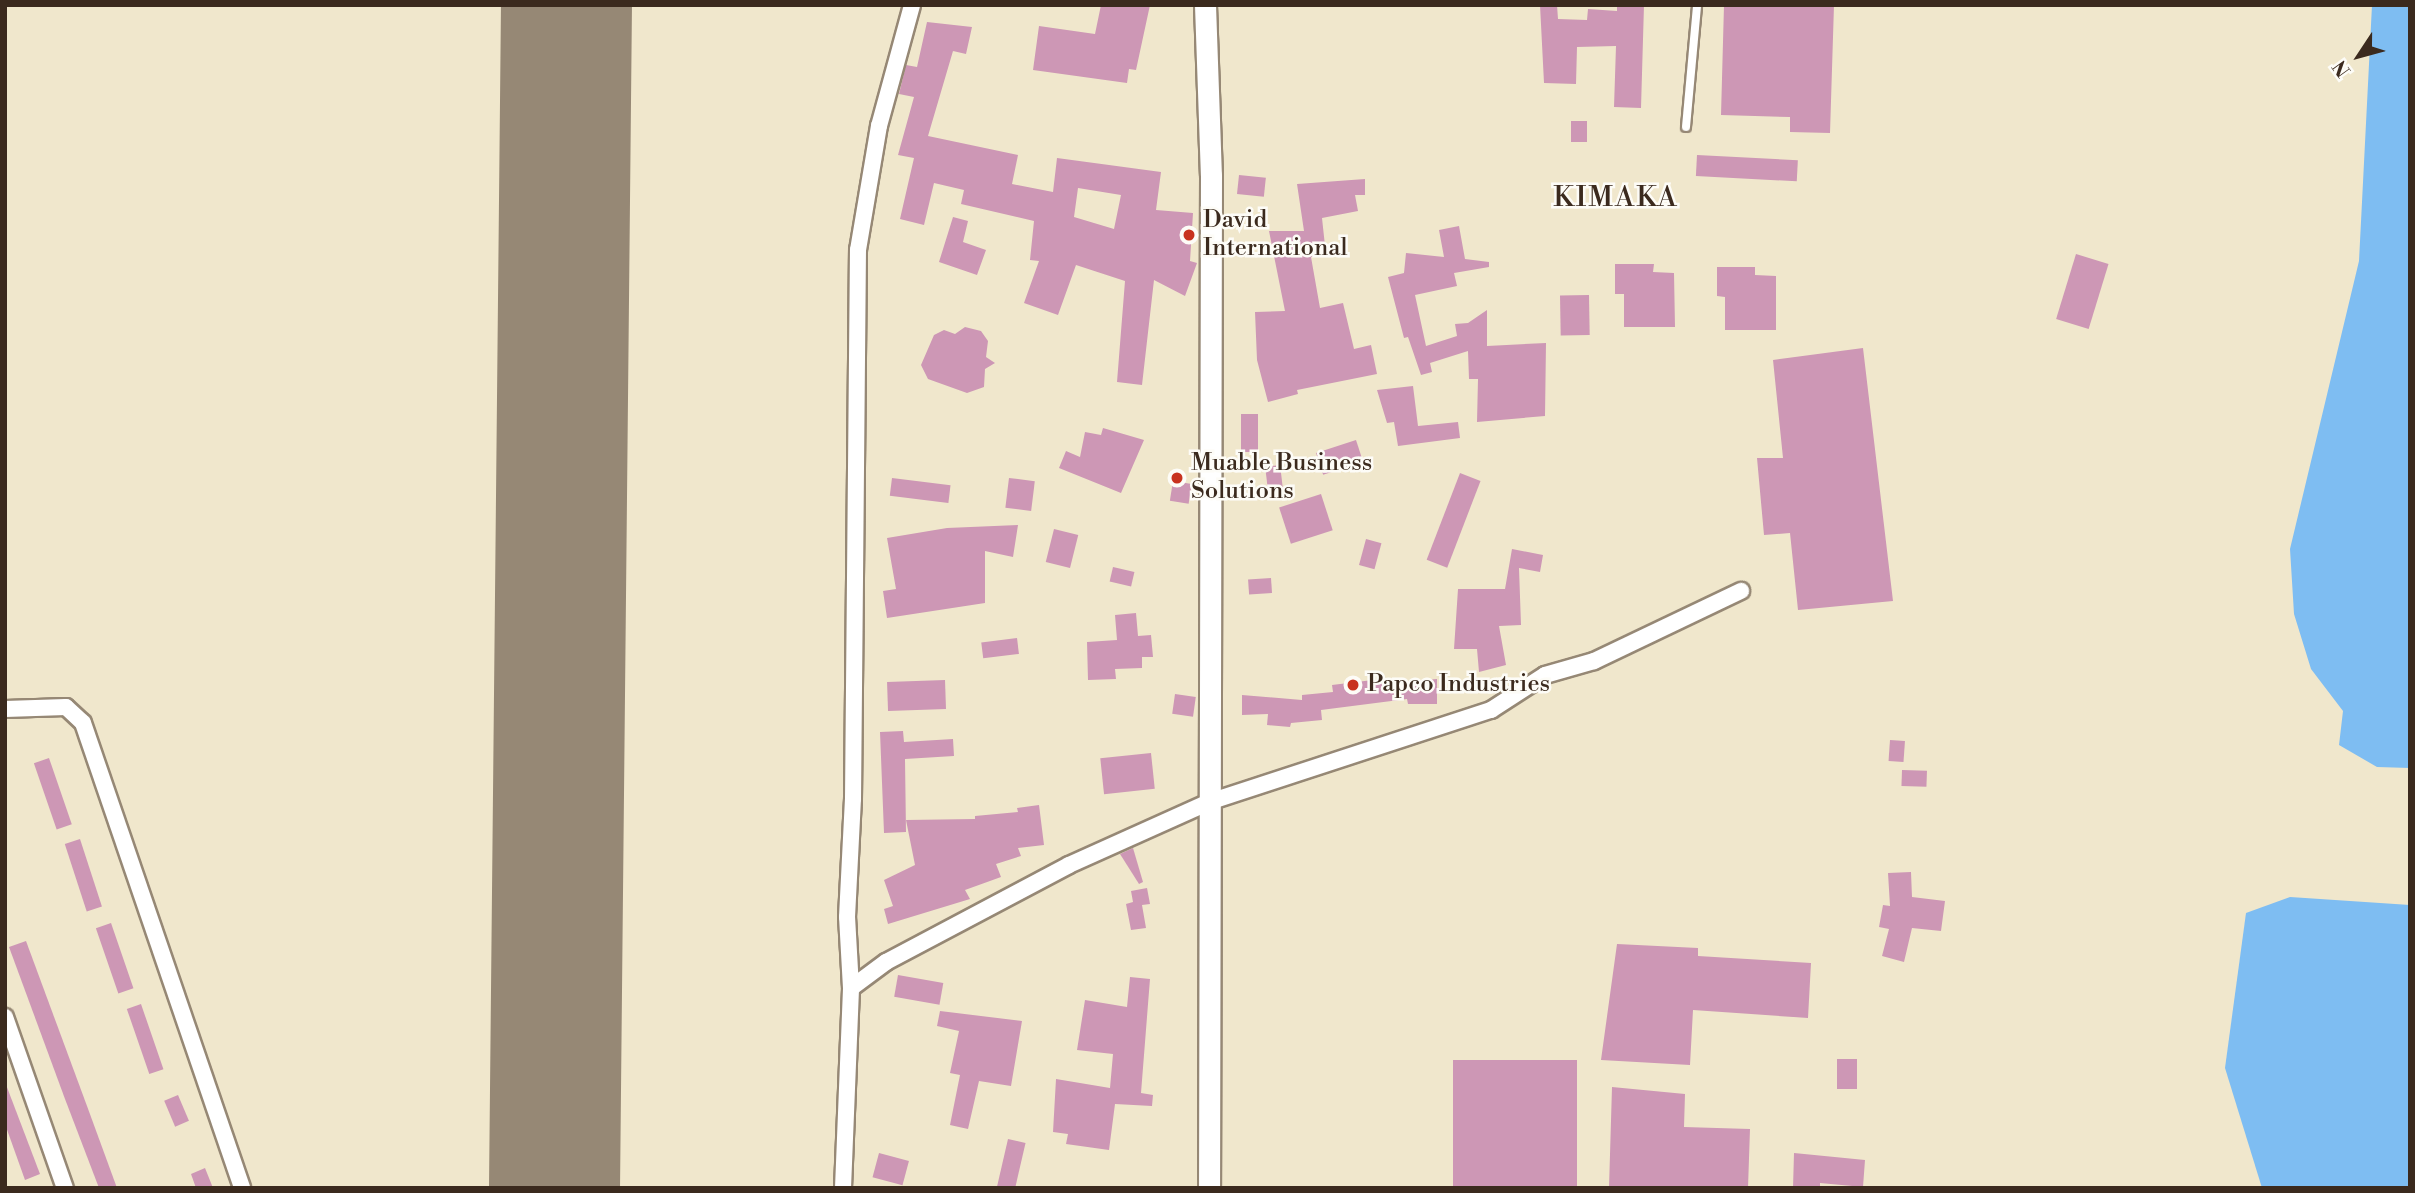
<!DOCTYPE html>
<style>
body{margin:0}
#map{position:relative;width:2415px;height:1193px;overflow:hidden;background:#f0e7cc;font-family:"Libre Bodoni",serif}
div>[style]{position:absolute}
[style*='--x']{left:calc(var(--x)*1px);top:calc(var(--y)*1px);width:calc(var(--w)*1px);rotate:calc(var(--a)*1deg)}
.water>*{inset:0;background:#7ebdf2}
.runway>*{height:131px;margin:-65.5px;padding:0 65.5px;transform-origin:65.5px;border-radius:65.5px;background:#968875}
.building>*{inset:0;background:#cd97b5;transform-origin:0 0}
.roads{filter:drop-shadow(2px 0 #968875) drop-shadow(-2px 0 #968875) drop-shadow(0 2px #968875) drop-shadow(0 -2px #968875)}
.service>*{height:8px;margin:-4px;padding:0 4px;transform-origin:4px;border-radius:4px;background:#fff}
.minor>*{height:16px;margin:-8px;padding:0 8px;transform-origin:8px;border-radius:8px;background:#fff}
.secondary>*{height:21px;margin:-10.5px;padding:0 10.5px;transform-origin:10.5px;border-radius:10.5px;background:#fff}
.dots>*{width:19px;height:19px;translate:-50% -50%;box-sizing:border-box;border:4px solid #fdfcf7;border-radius:50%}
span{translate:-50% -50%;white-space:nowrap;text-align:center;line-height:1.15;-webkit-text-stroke:5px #fdfcf7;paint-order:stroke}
.poi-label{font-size:24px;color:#3b2a1e}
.left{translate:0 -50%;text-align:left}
.quarter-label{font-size:28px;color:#3b2a1e;letter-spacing:2px}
.frame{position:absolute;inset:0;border:7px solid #3b2a1e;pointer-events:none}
.north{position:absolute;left:2324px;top:21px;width:70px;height:70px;-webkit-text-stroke:5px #fdfcf7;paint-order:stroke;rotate:234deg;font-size:19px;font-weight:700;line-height:28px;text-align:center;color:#3b2a1e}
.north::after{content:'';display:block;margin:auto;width:24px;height:32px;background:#3b2a1e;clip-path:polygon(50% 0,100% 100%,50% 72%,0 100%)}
</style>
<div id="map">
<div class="water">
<i style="clip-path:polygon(2372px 5px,2410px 5px,2410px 768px,2377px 767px,2339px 745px,2343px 711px,2311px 669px,2294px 614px,2290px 549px,2359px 261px)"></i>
<i style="clip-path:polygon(2290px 897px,2410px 905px,2410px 1188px,2262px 1188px,2225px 1068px,2246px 913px)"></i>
</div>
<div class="runway">
<i style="--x:554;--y:1188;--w:1183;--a:-89.42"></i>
</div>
<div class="building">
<i style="clip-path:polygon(1101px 5px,1150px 5px,1136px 70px,1129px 69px,1127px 83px,1033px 70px,1039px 26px,1095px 34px)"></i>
<i style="clip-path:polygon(1540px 5px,1557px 5px,1558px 19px,1587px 20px,1588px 9px,1617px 11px,1617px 5px,1644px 5px,1641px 108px,1614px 107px,1616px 46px,1577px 47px,1576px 84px,1544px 83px)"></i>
<i style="clip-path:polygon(1724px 5px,1834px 5px,1830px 133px,1790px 132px,1790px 117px,1721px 115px)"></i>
<i style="clip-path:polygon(evenodd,927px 22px,972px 27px,966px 54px,953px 51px,928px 136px,1018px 155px,1012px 184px,1053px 192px,1057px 158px,1161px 172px,1156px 210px,1193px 213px,1190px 261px,1197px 263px,1185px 296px,1154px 280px,1142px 385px,1117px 382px,1125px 281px,1076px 265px,1058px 315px,1024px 303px,1039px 261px,1030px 260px,1034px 221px,961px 204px,964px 190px,934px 183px,924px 225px,900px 219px,914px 158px,898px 155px,914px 97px,899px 94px,906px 65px,917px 67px,927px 22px,1078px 188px,1121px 195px,1114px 229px,1074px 217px,1078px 188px)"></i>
<i style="left:1571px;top:121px;width:16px;height:21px"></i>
<i style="left:1697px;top:155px;width:101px;height:21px;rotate:3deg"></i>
<i style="left:1239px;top:175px;width:27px;height:19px;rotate:6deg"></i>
<i style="clip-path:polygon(1365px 179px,1365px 195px,1355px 195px,1358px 211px,1322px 218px,1326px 255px,1311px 257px,1320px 308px,1343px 303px,1354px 349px,1371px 345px,1377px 374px,1297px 390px,1298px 394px,1268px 402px,1257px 360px,1255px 312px,1285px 311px,1269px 231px,1304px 231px,1297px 184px)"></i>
<i style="clip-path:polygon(953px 217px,968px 221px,963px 242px,986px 250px,977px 275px,939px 262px)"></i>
<i style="clip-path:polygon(1459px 226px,1465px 259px,1489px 262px,1489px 267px,1454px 273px,1457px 286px,1415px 295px,1426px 346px,1457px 336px,1455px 324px,1468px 323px,1487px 310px,1487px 346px,1546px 343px,1545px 416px,1477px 422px,1478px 379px,1469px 379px,1468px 351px,1430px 363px,1432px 372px,1421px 375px,1408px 337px,1404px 338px,1388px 277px,1404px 273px,1406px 253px,1444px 257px,1439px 230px)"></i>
<i style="left:2076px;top:254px;width:34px;height:68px;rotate:17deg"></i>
<i style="clip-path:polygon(1615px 264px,1654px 264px,1653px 272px,1674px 273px,1675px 327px,1624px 327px,1624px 294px,1615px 294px)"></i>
<i style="clip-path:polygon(1717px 267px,1755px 267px,1755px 275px,1776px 276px,1776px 330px,1725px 330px,1725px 297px,1717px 296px)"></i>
<i style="left:1589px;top:295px;width:40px;height:29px;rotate:89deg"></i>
<i style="clip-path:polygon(965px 327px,981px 331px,988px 341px,986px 357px,995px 363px,985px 369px,984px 387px,967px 393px,928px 379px,921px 365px,934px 335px,944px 330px,955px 334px)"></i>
<i style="clip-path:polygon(1863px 348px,1893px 601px,1798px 610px,1790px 533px,1764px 535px,1757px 458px,1783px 458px,1773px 360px)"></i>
<i style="clip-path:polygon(1413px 386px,1418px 426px,1458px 422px,1460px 438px,1398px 446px,1394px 422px,1387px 423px,1377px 390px)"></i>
<i style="left:1241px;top:414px;width:17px;height:38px"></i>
<i style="clip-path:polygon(1103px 428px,1144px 440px,1121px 493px,1059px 468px,1066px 451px,1080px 457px,1085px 432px,1101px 435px)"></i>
<i style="left:1356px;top:440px;width:23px;height:42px;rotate:72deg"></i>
<i style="left:1280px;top:465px;width:24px;height:15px;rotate:83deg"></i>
<i style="left:1460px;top:473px;width:22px;height:93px;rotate:21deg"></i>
<i style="left:892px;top:478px;width:59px;height:18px;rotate:7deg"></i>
<i style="left:1009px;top:478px;width:26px;height:30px;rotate:7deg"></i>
<i style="left:1173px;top:481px;width:19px;height:20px;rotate:9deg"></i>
<i style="left:1321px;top:494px;width:38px;height:44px;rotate:72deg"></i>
<i style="clip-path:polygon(1018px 525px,1013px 557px,985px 551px,985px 603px,887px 618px,883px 591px,896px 589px,887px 538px,947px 528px)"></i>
<i style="left:1054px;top:529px;width:25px;height:34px;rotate:14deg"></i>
<i style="left:1366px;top:539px;width:16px;height:27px;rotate:15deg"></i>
<i style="clip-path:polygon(1512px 549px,1543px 555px,1540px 572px,1519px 568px,1521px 625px,1499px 626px,1506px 665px,1479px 672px,1477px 649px,1454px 649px,1458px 589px,1505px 589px)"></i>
<i style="left:1113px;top:567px;width:22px;height:15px;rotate:13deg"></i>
<i style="left:1271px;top:578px;width:15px;height:23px;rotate:86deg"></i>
<i style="clip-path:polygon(1136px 613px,1138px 636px,1151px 635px,1153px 657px,1142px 657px,1142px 668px,1115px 669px,1116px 679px,1088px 680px,1087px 642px,1117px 640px,1115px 615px)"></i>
<i style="left:1017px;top:638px;width:16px;height:36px;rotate:83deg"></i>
<i style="clip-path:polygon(1389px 678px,1389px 683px,1437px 679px,1437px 704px,1408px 704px,1407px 699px,1321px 710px,1322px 720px,1291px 723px,1290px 727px,1267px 725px,1268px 714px,1242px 715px,1242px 695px,1302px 700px,1302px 695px,1333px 692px,1332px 685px)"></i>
<i style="left:945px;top:680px;width:29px;height:58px;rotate:88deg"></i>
<i style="left:1175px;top:694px;width:21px;height:20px;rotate:8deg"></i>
<i style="clip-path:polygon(903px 731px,904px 742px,953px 739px,954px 756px,905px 759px,906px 832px,884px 833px,880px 732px)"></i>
<i style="left:1890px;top:740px;width:15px;height:21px;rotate:4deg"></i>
<i style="left:1151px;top:753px;width:36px;height:51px;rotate:84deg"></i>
<i style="left:49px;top:758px;width:70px;height:16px;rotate:71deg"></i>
<i style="left:1902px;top:770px;width:25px;height:16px;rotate:2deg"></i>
<i style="clip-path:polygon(1039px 805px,1044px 845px,1018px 848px,1021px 856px,996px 864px,1001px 877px,965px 890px,970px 899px,888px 924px,884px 909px,893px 906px,884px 880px,915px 865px,906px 820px,975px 819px,975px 816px,1018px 812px,1017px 808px)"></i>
<i style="left:80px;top:839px;width:71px;height:16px;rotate:72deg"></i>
<i style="clip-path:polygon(1133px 848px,1143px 882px,1139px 884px,1120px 854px)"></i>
<i style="clip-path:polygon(1911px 872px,1912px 897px,1945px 901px,1941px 931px,1912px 928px,1904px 962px,1882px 956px,1889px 929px,1879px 927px,1883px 905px,1890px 906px,1888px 873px)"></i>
<i style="clip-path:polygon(1147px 888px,1150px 904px,1142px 905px,1146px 928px,1131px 930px,1126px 904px,1133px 902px,1131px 891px)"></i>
<i style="left:111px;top:923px;width:69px;height:16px;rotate:71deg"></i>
<i style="clip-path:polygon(26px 941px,87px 1106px,117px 1188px,99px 1188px,65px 1099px,9px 947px)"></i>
<i style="clip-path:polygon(1617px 944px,1698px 948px,1698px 956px,1811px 963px,1808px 1018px,1693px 1010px,1690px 1065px,1601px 1060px)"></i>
<i style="left:898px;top:975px;width:46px;height:22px;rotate:10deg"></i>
<i style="clip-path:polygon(1130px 977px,1150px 979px,1141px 1093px,1153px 1095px,1152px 1106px,1115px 1104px,1109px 1150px,1066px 1144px,1068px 1134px,1053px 1132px,1056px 1079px,1110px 1088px,1113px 1054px,1077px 1050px,1085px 1000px,1127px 1007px)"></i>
<i style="left:141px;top:1004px;width:69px;height:15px;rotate:71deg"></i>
<i style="clip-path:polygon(940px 1011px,1022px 1021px,1011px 1086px,979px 1081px,968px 1129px,950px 1125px,960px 1075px,950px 1073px,959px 1031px,937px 1026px)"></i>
<i style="left:1837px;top:1059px;width:20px;height:30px"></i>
<i style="left:1453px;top:1060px;width:124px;height:128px"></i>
<i style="clip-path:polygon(5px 1082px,40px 1174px,25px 1180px,5px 1124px)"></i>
<i style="clip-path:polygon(1612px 1087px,1685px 1094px,1684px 1127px,1750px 1129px,1748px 1188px,1609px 1188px)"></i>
<i style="left:178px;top:1095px;width:28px;height:15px;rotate:67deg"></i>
<i style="left:1008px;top:1139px;width:18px;height:50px;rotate:13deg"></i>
<i style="left:879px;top:1153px;width:31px;height:25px;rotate:15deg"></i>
<i style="clip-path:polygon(1794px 1153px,1865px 1160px,1863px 1187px,1820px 1183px,1820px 1188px,1793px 1188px)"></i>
<i style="clip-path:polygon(205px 1168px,213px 1188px,196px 1188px,191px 1174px)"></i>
</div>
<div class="roads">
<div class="service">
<i style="--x:1686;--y:127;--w:122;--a:-84.8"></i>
</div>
<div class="minor">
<i style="--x:5;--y:709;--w:61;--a:-1.9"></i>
<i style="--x:66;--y:707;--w:23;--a:43"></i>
<i style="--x:83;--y:723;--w:491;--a:71.1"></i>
<i style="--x:851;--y:988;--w:71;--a:-93.2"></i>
<i style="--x:847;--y:917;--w:118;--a:-87.1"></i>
<i style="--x:853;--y:799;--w:549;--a:-89.48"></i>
<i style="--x:858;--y:250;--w:126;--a:-80.4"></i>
<i style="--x:879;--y:126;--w:125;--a:-74.7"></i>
<i style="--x:5;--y:1017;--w:181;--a:70.7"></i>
<i style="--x:843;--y:1188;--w:200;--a:-87.7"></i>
<i style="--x:851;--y:988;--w:44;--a:-36.6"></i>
<i style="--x:886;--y:962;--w:207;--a:-27.9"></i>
<i style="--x:1069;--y:865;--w:154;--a:-24.2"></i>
<i style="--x:1209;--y:802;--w:297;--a:-18.1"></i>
<i style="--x:1491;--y:710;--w:64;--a:-32.9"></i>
<i style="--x:1545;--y:675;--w:51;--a:-15.9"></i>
<i style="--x:1594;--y:661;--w:163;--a:-25.5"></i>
</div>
<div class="secondary">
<i style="--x:1205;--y:5;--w:170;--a:88"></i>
<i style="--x:1211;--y:175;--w:1013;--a:90.11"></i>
</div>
</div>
<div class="dots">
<i style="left:1189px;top:235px;background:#c8321e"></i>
<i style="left:1177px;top:478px;background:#c8321e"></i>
<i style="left:1353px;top:685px;background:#c8321e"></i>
</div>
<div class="poi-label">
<span class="left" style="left:1203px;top:235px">David<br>International</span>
<span class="left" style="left:1191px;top:478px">Muable Business<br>Solutions</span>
<span class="left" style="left:1367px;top:685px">Papco Industries</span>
</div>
<div class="quarter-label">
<span style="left:1616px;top:198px">KIMAKA</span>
</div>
<div class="frame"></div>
<div class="north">N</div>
</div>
